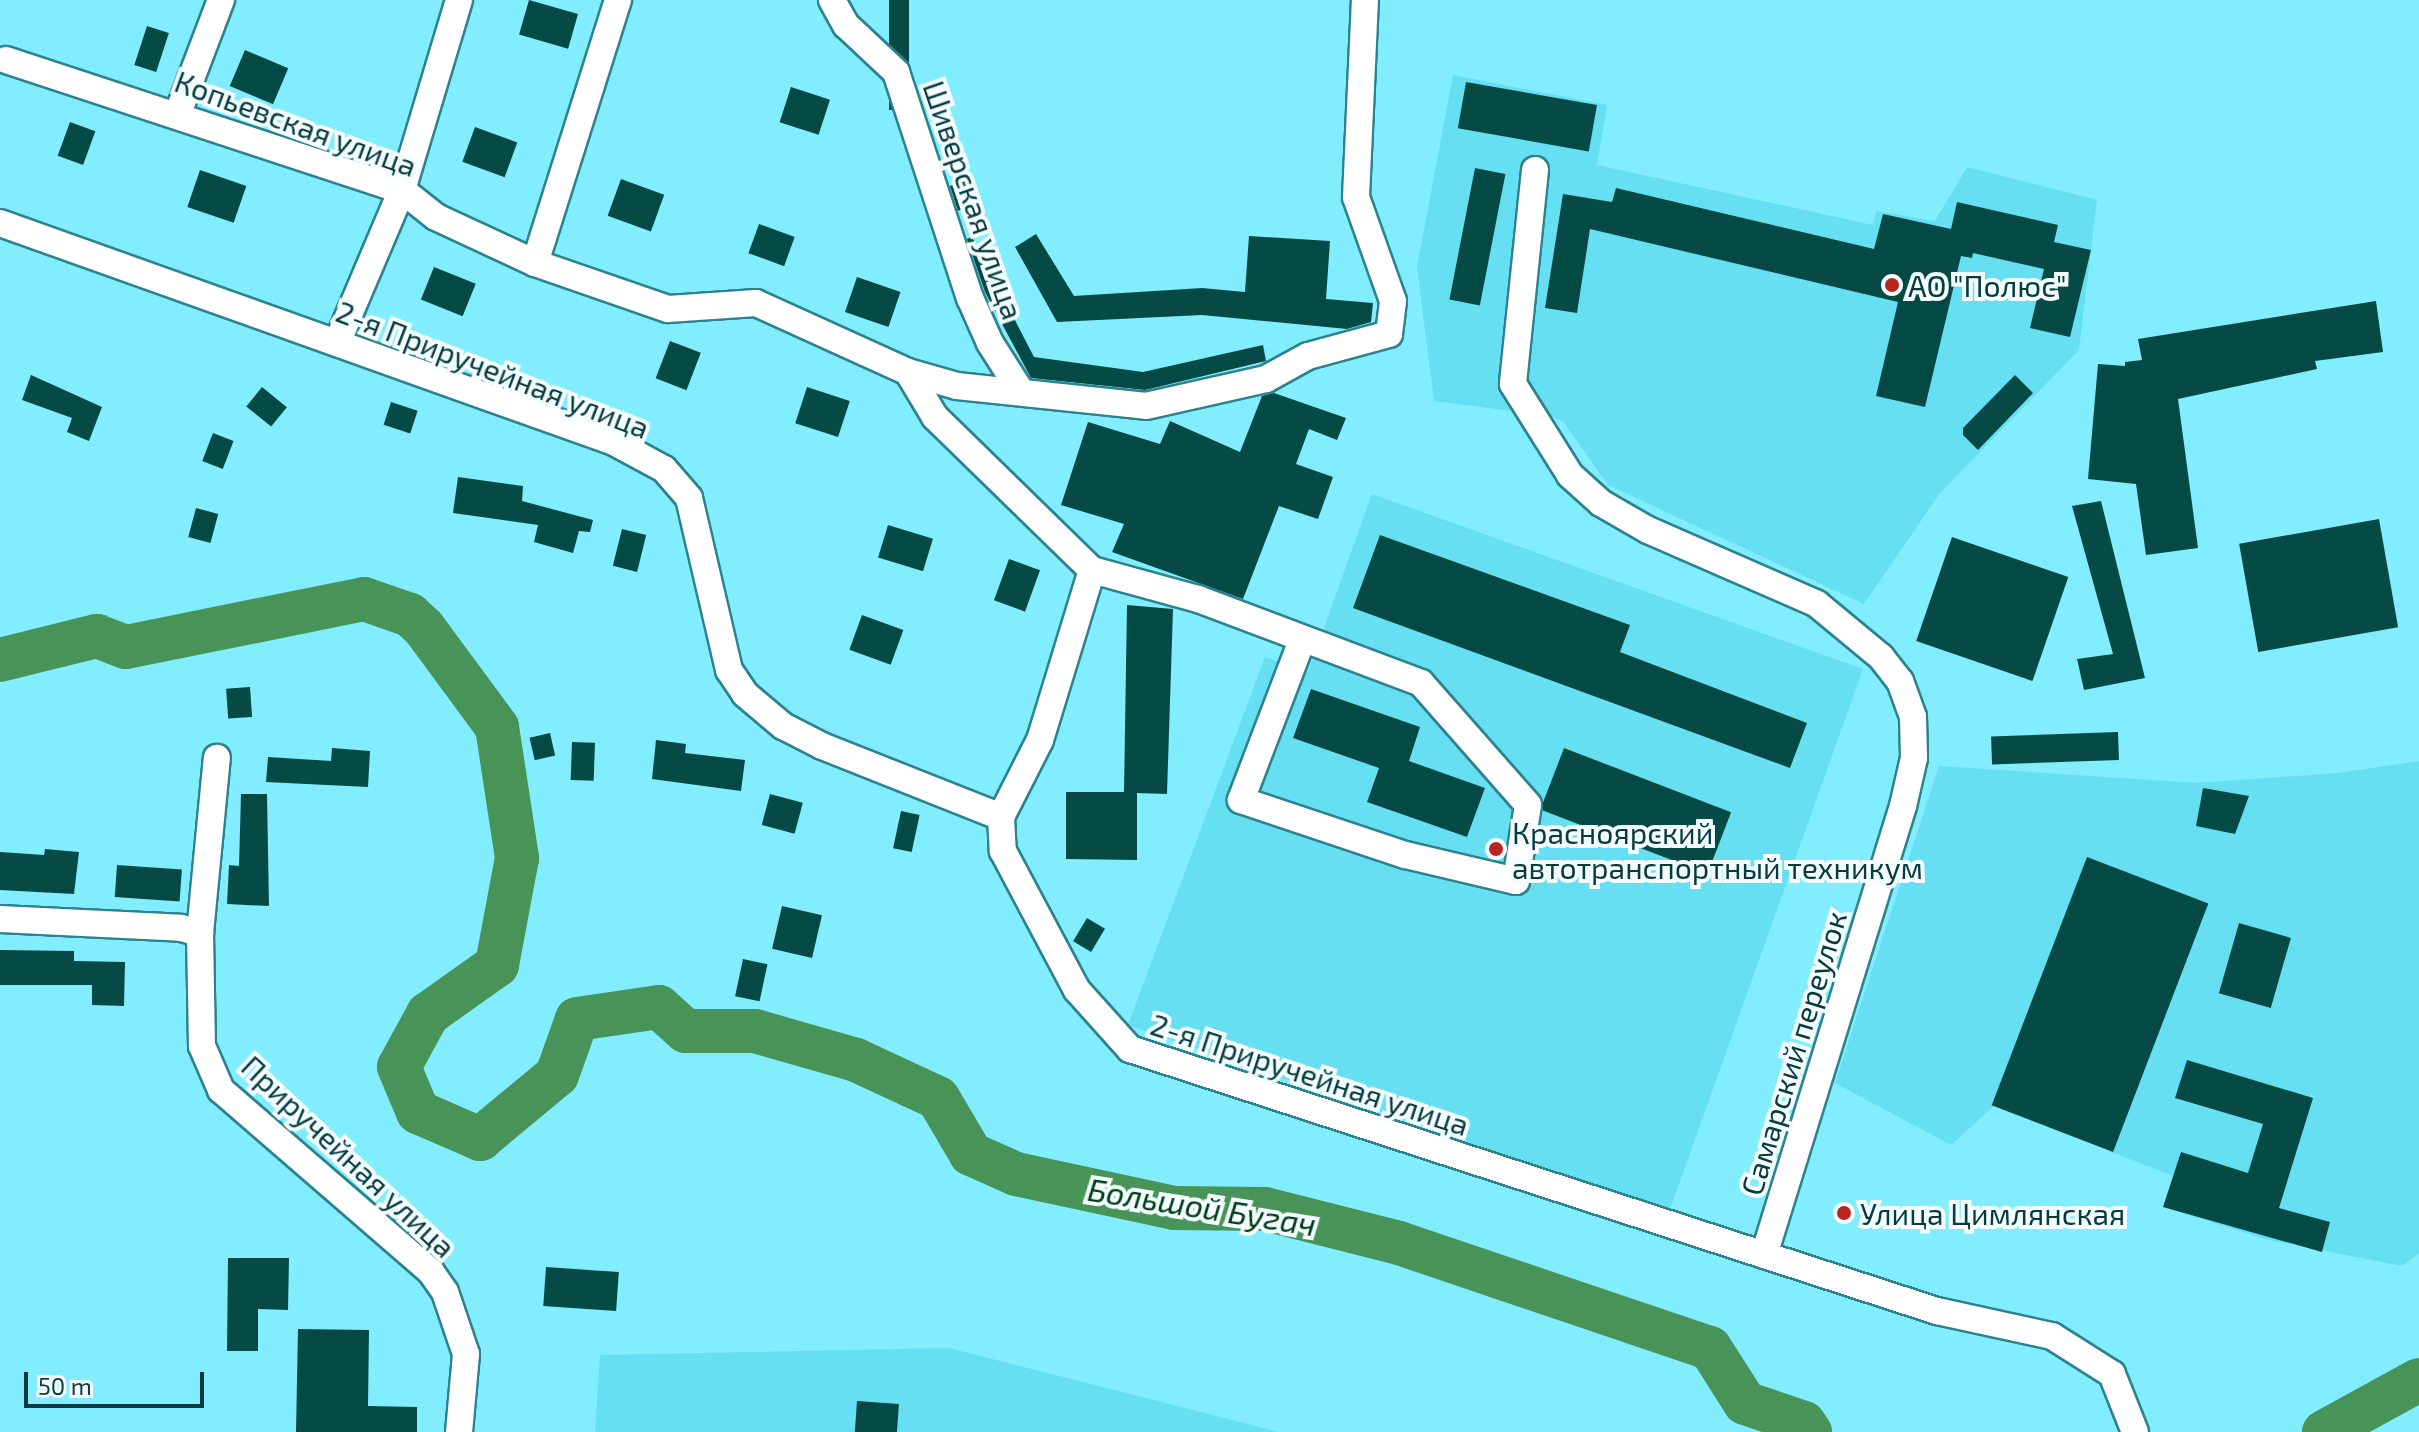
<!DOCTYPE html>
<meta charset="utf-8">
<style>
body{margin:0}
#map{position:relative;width:2419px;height:1432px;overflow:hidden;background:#81edfe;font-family:"Exo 2",sans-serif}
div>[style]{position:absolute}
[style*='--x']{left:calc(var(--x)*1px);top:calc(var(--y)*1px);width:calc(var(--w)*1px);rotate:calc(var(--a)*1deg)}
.built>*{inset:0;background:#67dff2}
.river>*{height:44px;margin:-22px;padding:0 22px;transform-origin:22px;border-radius:22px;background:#489458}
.building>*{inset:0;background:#064a46;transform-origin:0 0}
.roads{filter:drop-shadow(2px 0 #2c828e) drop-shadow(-2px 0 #2c828e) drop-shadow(0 2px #2c828e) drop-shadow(0 -2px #2c828e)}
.minor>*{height:26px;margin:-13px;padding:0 13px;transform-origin:13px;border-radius:13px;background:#fff}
.dots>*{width:22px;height:22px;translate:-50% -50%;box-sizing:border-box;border:4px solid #f4fdff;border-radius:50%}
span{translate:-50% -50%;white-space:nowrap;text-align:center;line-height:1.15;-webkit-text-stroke:8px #f4fdff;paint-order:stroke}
.street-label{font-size:30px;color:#073a41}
.poi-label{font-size:30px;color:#073a41}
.left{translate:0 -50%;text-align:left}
.water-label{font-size:32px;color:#003b13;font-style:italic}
.scale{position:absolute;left:24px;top:1372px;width:180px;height:36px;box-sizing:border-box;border:4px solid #073a41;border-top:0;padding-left:10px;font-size:24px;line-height:28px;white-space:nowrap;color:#073a41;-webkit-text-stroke:6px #f4fdff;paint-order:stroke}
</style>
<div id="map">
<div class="built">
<i style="clip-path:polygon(1453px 75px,1607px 105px,1597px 165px,1873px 225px,1876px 211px,1935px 221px,1967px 167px,2097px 200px,2079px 350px,1940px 493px,1864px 604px,1608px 485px,1564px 423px,1552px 416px,1434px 401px,1417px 267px)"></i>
<i style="clip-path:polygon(1372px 494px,1863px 669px,1669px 1212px,1128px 1025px,1265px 657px,1308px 672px)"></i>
<i style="clip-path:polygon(2419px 761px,2419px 1253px,2402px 1266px,2269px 1240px,2163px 1207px,2173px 1176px,1994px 1106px,1951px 1145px,1835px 1083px,1939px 766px,2197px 783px,2338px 773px)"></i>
<i style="clip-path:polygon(949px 1348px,1279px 1432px,595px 1432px,600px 1355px)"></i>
</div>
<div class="river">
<i style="--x:0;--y:660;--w:100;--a:-13.9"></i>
<i style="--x:97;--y:636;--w:31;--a:21"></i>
<i style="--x:126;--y:647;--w:243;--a:-11.4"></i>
<i style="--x:364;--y:599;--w:49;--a:19.2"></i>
<i style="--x:410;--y:615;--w:19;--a:43"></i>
<i style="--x:424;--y:628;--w:123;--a:53.6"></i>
<i style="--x:497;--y:727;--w:133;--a:81.3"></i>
<i style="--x:517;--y:858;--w:109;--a:100.6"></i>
<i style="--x:497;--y:965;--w:85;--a:144.6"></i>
<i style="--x:428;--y:1014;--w:60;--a:118.7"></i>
<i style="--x:399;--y:1067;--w:49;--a:67.1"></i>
<i style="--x:418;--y:1112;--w:68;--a:23.5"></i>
<i style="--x:480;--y:1139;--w:100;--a:-39.7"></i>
<i style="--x:557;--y:1075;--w:59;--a:-70.3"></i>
<i style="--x:577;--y:1019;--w:83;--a:-8.3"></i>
<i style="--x:659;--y:1007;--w:36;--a:42"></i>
<i style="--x:686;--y:1031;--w:69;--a:0"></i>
<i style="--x:755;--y:1031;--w:105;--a:16"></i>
<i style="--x:856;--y:1060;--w:90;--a:24.9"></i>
<i style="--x:938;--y:1098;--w:65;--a:59.5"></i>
<i style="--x:971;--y:1154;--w:49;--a:24"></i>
<i style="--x:1016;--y:1174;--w:162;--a:12.1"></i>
<i style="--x:1174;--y:1208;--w:91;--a:0.6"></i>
<i style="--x:1265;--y:1209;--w:138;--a:14.2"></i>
<i style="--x:1399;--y:1243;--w:328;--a:18.7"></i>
<i style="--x:1710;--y:1348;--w:65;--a:57.5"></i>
<i style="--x:1745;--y:1403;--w:62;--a:18.7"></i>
<i style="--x:1804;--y:1423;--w:11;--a:56"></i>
<i style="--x:2324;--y:1432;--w:108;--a:-28.7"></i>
</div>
<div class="building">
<i style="left:529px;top:0;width:51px;height:36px;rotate:16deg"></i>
<i style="left:889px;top:0;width:20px;height:110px"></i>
<i style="left:147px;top:26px;width:23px;height:41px;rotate:18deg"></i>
<i style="left:245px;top:50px;width:47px;height:39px;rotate:23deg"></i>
<i style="left:1466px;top:82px;width:133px;height:47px;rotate:10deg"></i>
<i style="left:791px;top:87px;width:41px;height:37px;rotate:18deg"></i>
<i style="left:70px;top:122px;width:27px;height:36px;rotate:20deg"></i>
<i style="left:475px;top:127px;width:45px;height:37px;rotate:20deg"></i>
<i style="left:1475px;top:168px;width:31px;height:134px;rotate:11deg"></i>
<i style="left:200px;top:170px;width:49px;height:39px;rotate:19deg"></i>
<i style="left:621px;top:179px;width:46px;height:39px;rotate:20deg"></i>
<i style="clip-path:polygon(971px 179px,977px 201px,958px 211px,950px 186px)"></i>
<i style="clip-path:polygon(1616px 188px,1874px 249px,1883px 214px,1951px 229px,1957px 202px,2058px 225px,2054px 242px,2091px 250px,2070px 337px,2030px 328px,2044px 269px,1973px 253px,1972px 258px,1961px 256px,1925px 407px,1876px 396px,1898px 302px,1590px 229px,1577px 313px,1545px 308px,1563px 194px,1612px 202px)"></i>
<i style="left:759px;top:224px;width:38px;height:31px;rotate:20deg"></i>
<i style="clip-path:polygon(1036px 234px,1074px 296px,1202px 288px,1245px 292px,1249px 236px,1330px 241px,1326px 299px,1373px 303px,1371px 322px,1347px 329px,1202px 315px,1057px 322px,1015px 247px)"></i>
<i style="clip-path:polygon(972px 237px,1034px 357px,1143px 372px,1263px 345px,1266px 361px,1145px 390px,1031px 378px,985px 292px,967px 239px)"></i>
<i style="left:434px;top:267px;width:45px;height:35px;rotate:22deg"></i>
<i style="left:857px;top:277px;width:46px;height:37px;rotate:19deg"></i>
<i style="clip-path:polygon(2376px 301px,2383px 352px,2315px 361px,2317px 369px,2178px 399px,2198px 548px,2146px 555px,2136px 484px,2088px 479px,2098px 364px,2125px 366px,2125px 362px,2142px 360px,2138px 339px)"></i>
<i style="left:670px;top:341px;width:33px;height:40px;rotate:21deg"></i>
<i style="clip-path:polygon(31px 375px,102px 407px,89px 441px,67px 432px,72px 418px,22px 400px)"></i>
<i style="clip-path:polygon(2015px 375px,2033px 393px,1978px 450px,1963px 435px,1963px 428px)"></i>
<i style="left:262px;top:387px;width:32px;height:25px;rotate:39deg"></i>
<i style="left:807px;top:387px;width:45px;height:38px;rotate:18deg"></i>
<i style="clip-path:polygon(1274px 393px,1346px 418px,1337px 440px,1309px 429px,1296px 464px,1333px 477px,1318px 519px,1279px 506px,1243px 599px,1112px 552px,1124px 524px,1061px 505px,1088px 422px,1160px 444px,1170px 421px,1240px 452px,1262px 396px)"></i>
<i style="left:391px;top:402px;width:28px;height:24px;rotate:18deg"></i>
<i style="left:213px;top:433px;width:22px;height:30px;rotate:21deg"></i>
<i style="clip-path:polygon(458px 477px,523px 486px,522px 501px,593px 520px,590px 532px,579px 531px,573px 553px,534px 542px,538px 525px,453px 513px)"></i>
<i style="clip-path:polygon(2101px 501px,2145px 678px,2084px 690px,2077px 659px,2113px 654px,2072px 506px)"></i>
<i style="left:196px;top:508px;width:23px;height:30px;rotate:15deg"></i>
<i style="left:2379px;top:519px;width:110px;height:142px;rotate:80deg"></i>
<i style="left:888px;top:525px;width:47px;height:34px;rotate:17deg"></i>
<i style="left:622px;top:529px;width:25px;height:38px;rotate:14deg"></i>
<i style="clip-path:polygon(1380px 535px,1630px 625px,1620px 652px,1807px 723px,1790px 768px,1353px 608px)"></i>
<i style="left:1952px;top:537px;width:123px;height:110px;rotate:19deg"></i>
<i style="left:1009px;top:559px;width:33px;height:44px;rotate:20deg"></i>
<i style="clip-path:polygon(1127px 605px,1173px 609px,1167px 794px,1137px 793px,1137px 860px,1066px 859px,1066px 792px,1124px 792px)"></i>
<i style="left:862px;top:615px;width:44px;height:37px;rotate:20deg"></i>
<i style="left:250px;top:687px;width:30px;height:24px;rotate:86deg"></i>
<i style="clip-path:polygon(1311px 689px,1420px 727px,1409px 761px,1485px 788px,1467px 837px,1367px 802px,1379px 768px,1293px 738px)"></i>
<i style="left:2118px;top:732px;width:28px;height:127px;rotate:88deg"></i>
<i style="left:550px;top:733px;width:23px;height:21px;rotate:77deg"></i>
<i style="clip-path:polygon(656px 740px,686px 744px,685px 753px,745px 760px,741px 791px,652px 779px)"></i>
<i style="left:572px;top:742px;width:23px;height:38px;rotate:2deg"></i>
<i style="clip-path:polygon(332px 748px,370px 751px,368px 787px,266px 782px,268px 757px,331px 761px)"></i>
<i style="left:1564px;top:748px;width:179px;height:66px;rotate:21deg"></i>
<i style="clip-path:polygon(2203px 788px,2249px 796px,2235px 834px,2196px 826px)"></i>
<i style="clip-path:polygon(241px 794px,267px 794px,269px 906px,227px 904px,229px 865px,239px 866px)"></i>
<i style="left:770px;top:794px;width:34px;height:32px;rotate:15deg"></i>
<i style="left:901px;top:811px;width:19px;height:38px;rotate:12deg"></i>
<i style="clip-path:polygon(45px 849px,79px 852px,74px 894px,0 890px,0 852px,44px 855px)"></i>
<i style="left:2087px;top:857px;width:130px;height:266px;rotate:21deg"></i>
<i style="left:117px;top:865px;width:65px;height:32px;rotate:4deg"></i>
<i style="left:782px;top:906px;width:41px;height:44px;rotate:13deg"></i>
<i style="left:1087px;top:918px;width:21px;height:27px;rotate:31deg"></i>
<i style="left:2239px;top:923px;width:54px;height:73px;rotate:16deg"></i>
<i style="clip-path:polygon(0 950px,74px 951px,74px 961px,125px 962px,124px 1006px,92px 1005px,92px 985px,0 985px)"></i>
<i style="left:743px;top:959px;width:25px;height:38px;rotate:12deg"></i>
<i style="clip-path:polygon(2187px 1060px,2313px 1098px,2279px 1208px,2330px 1222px,2322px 1252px,2163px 1207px,2181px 1152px,2248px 1173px,2263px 1124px,2175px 1098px)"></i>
<i style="clip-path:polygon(228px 1258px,289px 1258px,288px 1310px,258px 1309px,258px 1351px,227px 1351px)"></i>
<i style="left:546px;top:1267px;width:73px;height:39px;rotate:4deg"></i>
<i style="clip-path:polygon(298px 1329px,369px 1330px,368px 1406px,417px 1407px,417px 1432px,296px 1432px)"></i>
<i style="left:857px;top:1401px;width:42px;height:31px;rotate:4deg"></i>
</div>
<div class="roads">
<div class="minor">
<i style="--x:832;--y:0;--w:29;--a:61"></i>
<i style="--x:846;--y:25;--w:69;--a:43.2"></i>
<i style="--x:896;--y:72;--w:238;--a:71.9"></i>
<i style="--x:970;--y:298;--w:49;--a:66"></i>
<i style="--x:990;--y:343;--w:56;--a:57.4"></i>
<i style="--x:6;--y:60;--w:417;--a:18.2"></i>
<i style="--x:402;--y:190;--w:43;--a:38.5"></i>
<i style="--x:436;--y:217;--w:109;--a:24.9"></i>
<i style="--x:535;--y:263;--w:141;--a:19.1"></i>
<i style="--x:668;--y:309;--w:88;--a:-3.9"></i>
<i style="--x:756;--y:303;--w:167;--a:24.4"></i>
<i style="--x:908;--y:372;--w:52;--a:59"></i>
<i style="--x:935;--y:417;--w:219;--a:44.3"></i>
<i style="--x:1092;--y:570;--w:178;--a:107"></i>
<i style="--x:1040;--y:740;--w:86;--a:116.9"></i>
<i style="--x:178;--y:113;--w:121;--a:-69.2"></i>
<i style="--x:1535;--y:170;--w:215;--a:95.9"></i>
<i style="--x:1513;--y:384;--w:107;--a:57.9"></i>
<i style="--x:1570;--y:475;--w:42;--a:42.1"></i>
<i style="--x:1601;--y:503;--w:54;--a:29.9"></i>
<i style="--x:1648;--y:530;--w:184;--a:23.6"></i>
<i style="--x:1817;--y:604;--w:83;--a:39.6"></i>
<i style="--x:1881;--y:657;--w:31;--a:52"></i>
<i style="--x:1900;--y:681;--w:38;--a:70"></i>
<i style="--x:1913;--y:717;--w:41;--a:88.6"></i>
<i style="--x:1914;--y:758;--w:49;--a:102.9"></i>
<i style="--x:1903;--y:806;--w:470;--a:107.2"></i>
<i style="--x:0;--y:223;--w:652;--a:19.63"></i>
<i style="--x:614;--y:442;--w:57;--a:28.4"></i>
<i style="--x:664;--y:469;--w:38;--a:49"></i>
<i style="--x:689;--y:498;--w:177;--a:76.9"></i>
<i style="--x:729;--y:670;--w:29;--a:56"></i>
<i style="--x:745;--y:694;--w:50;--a:40.1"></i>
<i style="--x:783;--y:726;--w:44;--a:27.1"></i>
<i style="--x:822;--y:746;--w:193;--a:21.6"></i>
<i style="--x:1001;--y:817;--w:34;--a:87"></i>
<i style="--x:1003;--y:851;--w:157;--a:62"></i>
<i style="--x:1077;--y:990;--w:79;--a:48.1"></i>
<i style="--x:1130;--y:1049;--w:848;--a:17.99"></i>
<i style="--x:1937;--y:1311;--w:118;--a:12.3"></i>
<i style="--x:2052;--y:1336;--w:71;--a:32.3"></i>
<i style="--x:2112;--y:1374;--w:62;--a:68.4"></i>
<i style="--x:535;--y:263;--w:276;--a:-72.5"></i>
<i style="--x:337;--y:343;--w:166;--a:-67"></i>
<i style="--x:402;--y:190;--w:198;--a:-73.3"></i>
<i style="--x:908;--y:372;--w:51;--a:15.9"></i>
<i style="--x:957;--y:386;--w:190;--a:6"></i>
<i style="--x:1146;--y:406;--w:123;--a:-12.7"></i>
<i style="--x:1266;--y:379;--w:48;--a:-28.7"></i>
<i style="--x:1308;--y:356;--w:84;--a:-15.2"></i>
<i style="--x:1389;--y:334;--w:33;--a:-83"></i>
<i style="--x:1393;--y:301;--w:110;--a:-109.6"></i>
<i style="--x:1356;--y:197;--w:197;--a:-87.4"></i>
<i style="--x:1092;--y:570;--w:110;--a:15.3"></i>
<i style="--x:1198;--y:599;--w:238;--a:20.6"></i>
<i style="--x:1421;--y:683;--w:162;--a:48.7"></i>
<i style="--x:1528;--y:805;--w:77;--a:99"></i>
<i style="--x:1516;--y:881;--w:114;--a:-166.8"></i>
<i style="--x:1405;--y:855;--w:173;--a:-161.5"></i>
<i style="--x:1241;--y:800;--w:171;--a:-69.1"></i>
<i style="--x:0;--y:919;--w:181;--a:2.8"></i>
<i style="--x:181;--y:928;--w:20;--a:15"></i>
<i style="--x:200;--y:933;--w:113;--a:89"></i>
<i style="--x:202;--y:1046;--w:48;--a:66.6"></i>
<i style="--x:221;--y:1090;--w:278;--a:40.9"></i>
<i style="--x:431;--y:1272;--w:24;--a:55"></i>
<i style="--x:445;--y:1292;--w:65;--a:71.3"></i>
<i style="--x:466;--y:1354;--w:78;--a:95.1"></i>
<i style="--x:200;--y:933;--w:176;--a:-84.5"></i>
</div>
</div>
<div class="dots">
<i style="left:1892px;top:285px;background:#b6271f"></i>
<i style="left:1496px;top:849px;background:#b6271f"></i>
<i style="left:1844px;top:1213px;background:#b6271f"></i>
</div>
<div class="street-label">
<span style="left:296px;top:123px;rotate:20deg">Копьевская улица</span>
<span style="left:974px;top:200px;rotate:71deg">Шиверская улица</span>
<span style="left:493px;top:369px;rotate:21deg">2-я Приручейная улица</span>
<span style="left:1793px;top:1053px;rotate:-73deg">Самарский переулок</span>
<span style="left:1310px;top:1074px;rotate:18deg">2-я Приручейная улица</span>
<span style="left:349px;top:1156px;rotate:43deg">Приручейная улица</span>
</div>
<div class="poi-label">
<span class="left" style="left:1908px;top:285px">АО "Полюс"</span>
<span class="left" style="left:1512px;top:849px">Красноярский<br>автотранспортный техникум</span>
<span class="left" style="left:1860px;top:1213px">Улица Цимлянская</span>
</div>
<div class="water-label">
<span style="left:1202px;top:1206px;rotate:9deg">Большой Бугач</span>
</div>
<div class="scale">50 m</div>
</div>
